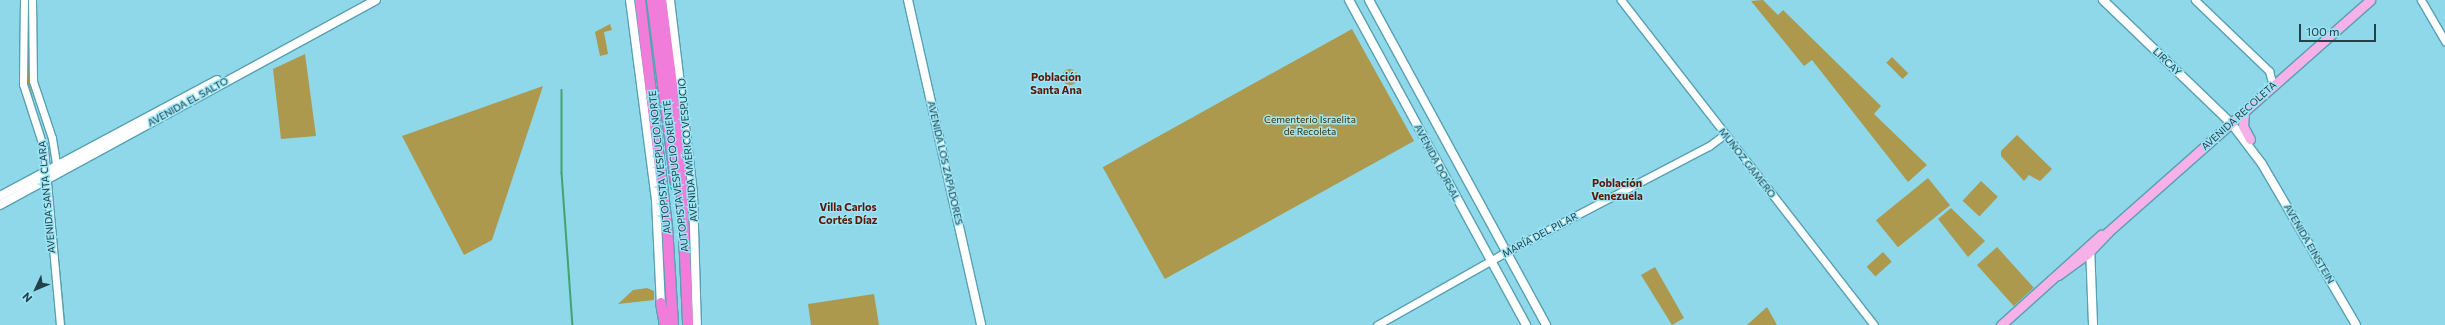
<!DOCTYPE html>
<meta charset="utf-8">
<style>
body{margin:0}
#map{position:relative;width:2445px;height:325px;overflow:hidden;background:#8ed8ea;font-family:Commissioner,sans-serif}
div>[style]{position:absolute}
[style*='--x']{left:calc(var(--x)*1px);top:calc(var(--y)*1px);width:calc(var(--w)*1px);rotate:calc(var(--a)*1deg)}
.green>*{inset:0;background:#ac994e;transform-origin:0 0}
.round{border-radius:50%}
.stream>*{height:1.5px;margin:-0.75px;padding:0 0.75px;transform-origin:0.75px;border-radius:0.75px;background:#45a26c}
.roads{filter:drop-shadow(1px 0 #58a0b2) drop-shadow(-1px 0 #58a0b2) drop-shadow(0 1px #58a0b2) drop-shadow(0 -1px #58a0b2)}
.tertiary>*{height:7px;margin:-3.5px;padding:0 3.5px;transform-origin:3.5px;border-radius:3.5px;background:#fff}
.secondary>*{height:8px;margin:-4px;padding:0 4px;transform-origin:4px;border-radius:4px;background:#fff}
.primary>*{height:9px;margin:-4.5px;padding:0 4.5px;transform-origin:4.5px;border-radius:4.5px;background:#f6b1e8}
.motorway>*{height:10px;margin:-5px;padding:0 5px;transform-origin:5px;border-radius:5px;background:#f07dd9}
span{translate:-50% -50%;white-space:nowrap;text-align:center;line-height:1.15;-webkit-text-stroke:3px #9be5f7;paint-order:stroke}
.street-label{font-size:10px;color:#224148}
.park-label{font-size:10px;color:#3c3206}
.neighbourhood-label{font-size:11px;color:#5b1908;font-weight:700}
.north{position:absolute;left:16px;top:269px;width:40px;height:40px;-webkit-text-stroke:3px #9be5f7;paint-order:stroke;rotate:226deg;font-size:11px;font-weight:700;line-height:16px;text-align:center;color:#224148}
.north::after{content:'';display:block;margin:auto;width:14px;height:18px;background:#224148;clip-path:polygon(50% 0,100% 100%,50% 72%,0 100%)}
.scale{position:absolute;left:2299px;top:24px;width:77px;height:18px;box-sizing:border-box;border:2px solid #224148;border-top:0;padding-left:5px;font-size:12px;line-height:14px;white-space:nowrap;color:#224148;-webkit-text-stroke:3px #9be5f7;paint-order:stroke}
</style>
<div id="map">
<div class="green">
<i style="clip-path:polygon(27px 0,30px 0,29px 83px,33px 98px,29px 98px,26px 77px)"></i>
<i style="clip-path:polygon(1763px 0,1778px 15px,1783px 10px,1881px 106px,1874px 114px,1927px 165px,1908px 182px,1812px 60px,1804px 66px,1751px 1px)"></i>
<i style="clip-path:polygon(610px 24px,612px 30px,604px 32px,608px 54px,600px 56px,595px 32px)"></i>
<i style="left:1352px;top:29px;width:128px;height:285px;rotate:61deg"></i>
<i style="clip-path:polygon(305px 54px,316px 136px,281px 139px,273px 69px)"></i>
<i style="left:1892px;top:57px;width:23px;height:8px;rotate:45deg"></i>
<i class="round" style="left:1062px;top:69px;width:16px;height:16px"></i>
<i style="clip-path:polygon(543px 86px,492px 240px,464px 255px,402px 136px)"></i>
<i style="clip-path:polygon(2017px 135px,2052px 169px,2040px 181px,2029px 175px,2024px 181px,2001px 156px,2001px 151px)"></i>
<i style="left:1928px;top:178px;width:35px;height:67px;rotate:51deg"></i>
<i style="left:1981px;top:181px;width:23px;height:27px;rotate:43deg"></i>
<i style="clip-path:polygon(1951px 208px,1985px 241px,1968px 257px,1938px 219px)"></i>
<i style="left:1997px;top:247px;width:55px;height:27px;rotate:48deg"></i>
<i style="left:1883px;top:252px;width:13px;height:22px;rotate:48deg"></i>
<i style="clip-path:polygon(1655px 267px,1684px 318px,1672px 325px,1641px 275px)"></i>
<i style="clip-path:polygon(647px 288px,654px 291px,654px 300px,618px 304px,633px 290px)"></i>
<i style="clip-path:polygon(874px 294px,879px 325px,811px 325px,808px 304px)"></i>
<i style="clip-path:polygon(1767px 307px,1777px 325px,1747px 325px)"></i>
</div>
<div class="stream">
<i style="--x:562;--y:90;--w:83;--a:90"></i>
<i style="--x:562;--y:173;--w:152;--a:85.9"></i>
<i style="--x:52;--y:191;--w:135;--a:84.5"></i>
</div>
<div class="roads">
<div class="tertiary">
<i style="--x:24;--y:0;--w:84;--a:90.7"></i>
<i style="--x:23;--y:84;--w:68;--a:72.1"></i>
<i style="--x:44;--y:149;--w:177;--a:84.8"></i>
<i style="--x:32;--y:0;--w:81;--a:89.3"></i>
<i style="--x:33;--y:81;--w:60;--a:71.6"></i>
<i style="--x:52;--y:138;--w:32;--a:81"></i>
<i style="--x:1621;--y:0;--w:412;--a:52.1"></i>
<i style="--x:2195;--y:0;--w:103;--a:43.8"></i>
<i style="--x:2269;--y:71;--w:16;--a:75"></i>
<i style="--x:2421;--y:0;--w:48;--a:59.7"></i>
<i style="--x:1377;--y:325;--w:148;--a:-29.5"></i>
<i style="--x:1506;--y:252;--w:229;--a:-27.6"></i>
<i style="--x:1709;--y:146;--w:20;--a:-37"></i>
</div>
<div class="secondary">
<i style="--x:630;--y:0;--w:202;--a:82.6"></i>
<i style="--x:656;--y:200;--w:108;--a:87.3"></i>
<i style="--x:670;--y:0;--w:195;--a:83.2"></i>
<i style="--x:693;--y:194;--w:131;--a:88.3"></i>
<i style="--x:908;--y:0;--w:333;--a:77.3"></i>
<i style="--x:1349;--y:0;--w:370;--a:61.4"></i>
<i style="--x:1369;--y:0;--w:370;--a:61.4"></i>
<i style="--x:2103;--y:0;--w:178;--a:43.9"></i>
<i style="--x:2231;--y:123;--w:51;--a:52.9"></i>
<i style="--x:2262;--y:164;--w:186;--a:59.7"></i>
<i style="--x:0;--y:196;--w:246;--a:-28.1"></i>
<i style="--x:0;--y:205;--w:428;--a:-28.6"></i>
<i style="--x:2090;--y:246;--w:79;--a:87.8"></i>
</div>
<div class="primary">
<i style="--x:2244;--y:112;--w:14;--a:94"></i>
<i style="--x:2243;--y:126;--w:15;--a:62"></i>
<i style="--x:2058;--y:275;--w:36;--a:-36"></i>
<i style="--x:2087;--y:254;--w:30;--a:-46"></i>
<i style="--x:2108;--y:232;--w:350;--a:-41.5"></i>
<i style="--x:2001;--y:325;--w:135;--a:-42"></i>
</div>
<div class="motorway">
<i style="--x:640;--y:0;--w:228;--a:83.2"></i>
<i style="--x:667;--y:226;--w:99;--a:86.5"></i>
<i style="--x:652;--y:0;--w:187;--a:82.6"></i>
<i style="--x:661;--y:0;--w:147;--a:82.6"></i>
<i style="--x:680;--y:146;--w:179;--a:87.4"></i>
<i style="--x:661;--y:303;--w:22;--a:80"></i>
</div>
</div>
<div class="street-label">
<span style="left:2167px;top:62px;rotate:44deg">LIRCAY</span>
<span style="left:188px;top:102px;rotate:-29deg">AVENIDA EL SALTO</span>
<span style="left:2239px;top:116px;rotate:-42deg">AVENIDA RECOLETA</span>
<span style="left:688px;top:150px;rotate:-95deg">AVENIDA AMÉRICO VESPUCIO</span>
<span style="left:660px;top:162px;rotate:-96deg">AUTOPISTA VESPUCIO NORTE</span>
<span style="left:945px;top:163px;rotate:77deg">AVENIDA LOS ZAPADORES</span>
<span style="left:1437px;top:163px;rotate:62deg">AVENIDA DORSAL</span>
<span style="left:1747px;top:163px;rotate:52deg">MUÑOZ GAMERO</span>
<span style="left:676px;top:176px;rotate:-97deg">AUTOPISTA VESPUCIO ORIENTE</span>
<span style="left:47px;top:197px;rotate:-95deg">AVENIDA SANTA CLARA</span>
<span style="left:1540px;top:235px;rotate:-28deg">MARÍA DEL PILAR</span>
<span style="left:2309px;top:244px;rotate:60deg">AVENIDA EINSTEIN</span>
</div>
<div class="park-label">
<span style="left:1310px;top:125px">Cementerio Israelita<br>de Recoleta</span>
</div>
<div class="neighbourhood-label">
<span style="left:1056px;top:84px">Población<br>Santa Ana</span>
<span style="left:1617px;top:190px">Población<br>Venezuela</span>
<span style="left:848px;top:214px">Villa Carlos<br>Cortés Díaz</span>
</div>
<div class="north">N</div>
<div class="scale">100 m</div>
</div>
